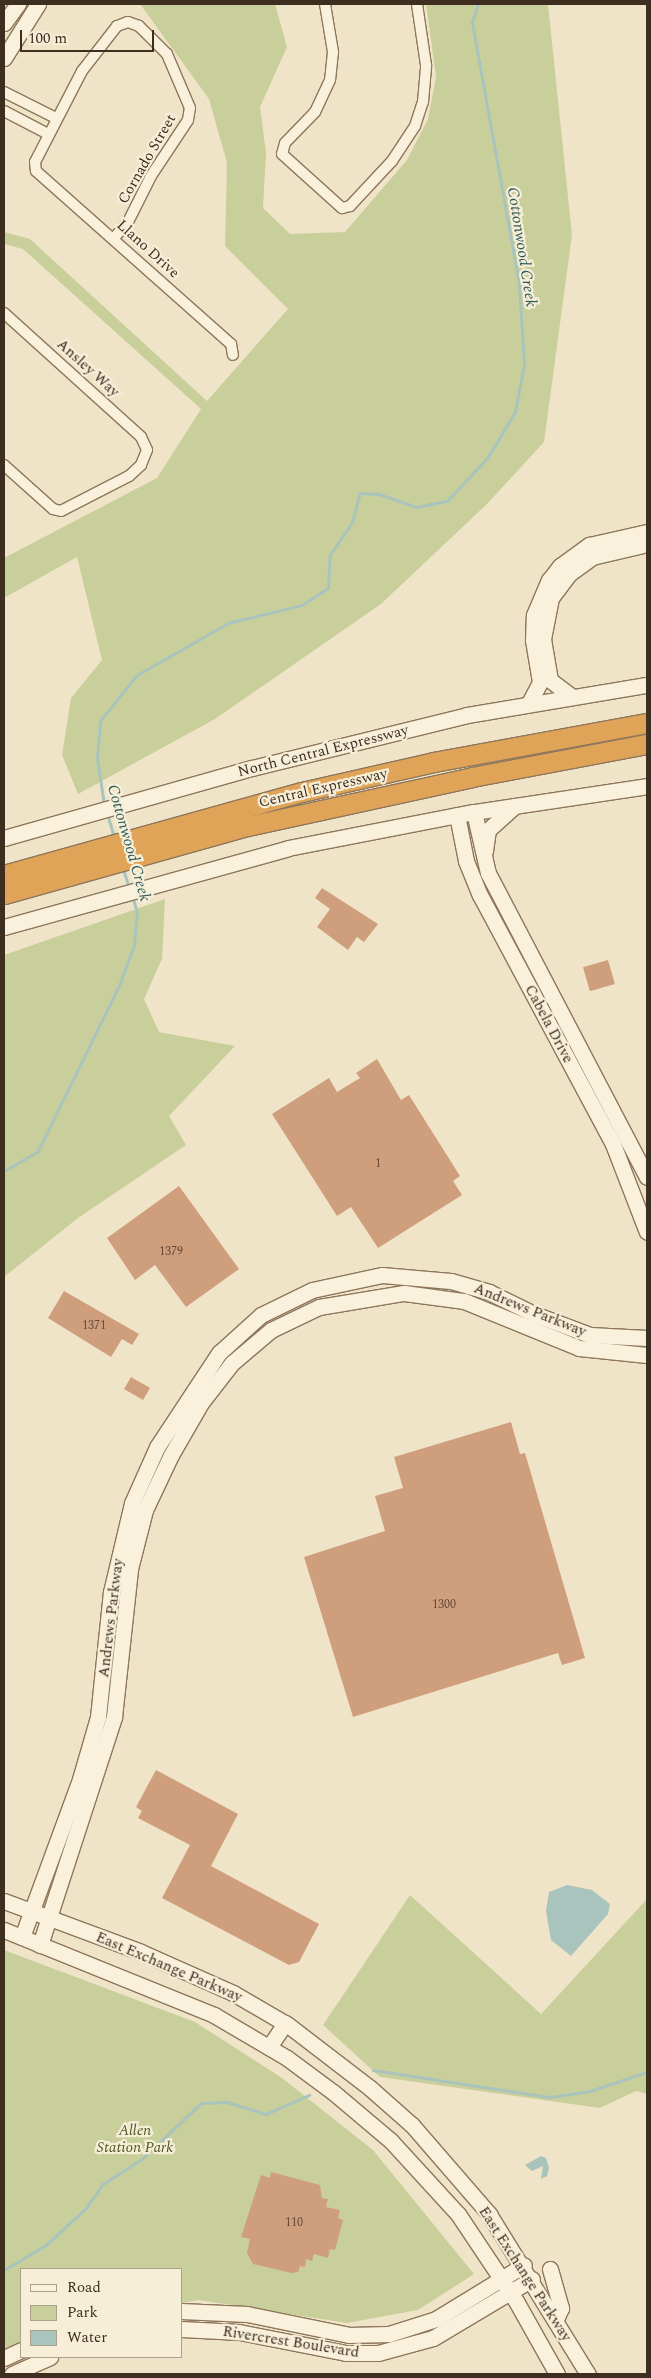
<!DOCTYPE html>
<style>
body{margin:0}
#map{position:relative;width:651px;height:2378px;overflow:hidden;background:#f0e4c8;font-family:Spectral,serif}
div>[style]{position:absolute}
[style*='--x']{left:calc(var(--x)*1px);top:calc(var(--y)*1px);width:calc(var(--w)*1px);rotate:calc(var(--a)*1deg)}
.green>*{inset:0;background:#c9cf9b}
.water>*{inset:0;background:#a9c4bc}
.stream>*{height:2.5px;margin:-1.25px;padding:0 1.25px;transform-origin:1.25px;border-radius:1.25px;background:#a9c4bc}
.building>*{inset:0;background:#cf9f7d;transform-origin:0 0}
.roads{filter:drop-shadow(1px 0 #8d765c) drop-shadow(-1px 0 #8d765c) drop-shadow(0 1px #8d765c) drop-shadow(0 -1px #8d765c)}
.street>*{height:10px;margin:-5px;padding:0 5px;transform-origin:5px;border-radius:5px;background:#faf1dc}
.secondary>*{height:15px;margin:-7.5px;padding:0 7.5px;transform-origin:7.5px;border-radius:7.5px;background:#faf1dc}
.highway>*{height:19px;margin:-9.5px;padding:0 9.5px;transform-origin:9.5px;border-radius:9.5px;background:#e0a458}
span{translate:-50% -50%;white-space:nowrap;text-align:center;line-height:1.15;-webkit-text-stroke:4.5px #f7eed8;paint-order:stroke}
.number-label{font-size:12px;color:#624a37}
.number-label span{-webkit-text-stroke-width:0}
.street-label{font-size:15px;color:#3d2e20}
.park-label{font-size:15px;color:#4d5a26;font-style:italic}
.water-label{font-size:16px;color:#2f5d5a;font-style:italic}
.frame{position:absolute;inset:0;border:5px solid #3d2e20;pointer-events:none}
.legend{position:absolute;left:20px;top:2268px;width:162px;height:90px;box-sizing:border-box;background:#f7eed8;border:1px solid #ada18e;margin:0;padding:6px 9px;list-style:none;font-size:15px;color:#3d2e20}
.legend li{display:flex;align-items:center;gap:10px;height:25px}
.legend b{width:25px;border:1px solid #ada18e}
.scale{position:absolute;left:20px;top:30px;width:134px;height:22px;box-sizing:border-box;border:2px solid #3d2e20;border-top:0;padding-left:6px;font-size:15px;line-height:18px;white-space:nowrap;color:#3d2e20;-webkit-text-stroke:4px #f7eed8;paint-order:stroke}
</style>
<div id="map">
<div class="green">
<i style="clip-path:polygon(140px 4px,275px 4px,287px 47px,260px 107px,266px 153px,263px 208px,290px 234px,345px 232px,407px 160px,428px 119px,436px 77px,426px 4px,548px 4px,572px 235px,544px 442px,487px 504px,381px 604px,215px 719px,78px 794px,62px 755px,71px 698px,102px 660px,77px 557px,4px 598px,4px 558px,157px 478px,201px 409px,23px 249px,4px 244px,4px 232px,30px 239px,207px 401px,288px 309px,225px 246px,227px 163px,209px 99px)"></i>
<i style="clip-path:polygon(165px 899px,162px 959px,144px 999px,159px 1032px,235px 1046px,169px 1116px,186px 1145px,78px 1218px,4px 1277px,4px 955px)"></i>
<i style="clip-path:polygon(410px 1895px,541px 2014px,647px 1899px,647px 2094px,636px 2091px,600px 2108px,380px 2077px,323px 2025px)"></i>
<i style="clip-path:polygon(4px 1950px,195px 2022px,282px 2078px,373px 2150px,474px 2274px,418px 2310px,347px 2323px,199px 2300px,181px 2303px,181px 2269px,21px 2269px,21px 2341px,4px 2351px)"></i>
</div>
<div class="water">
<i style="clip-path:polygon(567px 1885px,592px 1890px,610px 1904px,608px 1914px,571px 1956px,551px 1940px,546px 1911px,549px 1892px)"></i>
<i style="clip-path:polygon(541px 2156px,546px 2158px,549px 2168px,547px 2176px,541px 2179px,543px 2166px,532px 2171px,525px 2165px)"></i>
</div>
<div class="stream">
<i style="--x:104;--y:805;--w:48;--a:-98.5"></i>
<i style="--x:97;--y:758;--w:37;--a:-85"></i>
<i style="--x:100;--y:721;--w:59;--a:-51.2"></i>
<i style="--x:137;--y:675;--w:105;--a:-29.7"></i>
<i style="--x:228;--y:623;--w:76;--a:-13.7"></i>
<i style="--x:302;--y:605;--w:31;--a:-33"></i>
<i style="--x:328;--y:588;--w:33;--a:-87"></i>
<i style="--x:330;--y:555;--w:40;--a:-56"></i>
<i style="--x:352;--y:522;--w:30;--a:-75"></i>
<i style="--x:360;--y:493;--w:19;--a:3"></i>
<i style="--x:379;--y:494;--w:39;--a:19"></i>
<i style="--x:416;--y:507;--w:32;--a:-11"></i>
<i style="--x:447;--y:501;--w:60;--a:-47"></i>
<i style="--x:488;--y:457;--w:52;--a:-59"></i>
<i style="--x:515;--y:412;--w:48;--a:-79.2"></i>
<i style="--x:524;--y:365;--w:81;--a:-93.5"></i>
<i style="--x:519;--y:284;--w:266;--a:-100.2"></i>
<i style="--x:472;--y:22;--w:19;--a:-72"></i>
<i style="--x:108;--y:815;--w:22;--a:74"></i>
<i style="--x:123;--y:868;--w:19;--a:72"></i>
<i style="--x:4;--y:1171;--w:39;--a:-30"></i>
<i style="--x:38;--y:1151;--w:184;--a:-63.9"></i>
<i style="--x:119;--y:986;--w:44;--a:-69.9"></i>
<i style="--x:134;--y:945;--w:32;--a:-85"></i>
<i style="--x:137;--y:913;--w:18;--a:-106"></i>
<i style="--x:373;--y:2070;--w:179;--a:8.7"></i>
<i style="--x:550;--y:2097;--w:40;--a:-8.5"></i>
<i style="--x:590;--y:2091;--w:60;--a:-18.4"></i>
<i style="--x:4;--y:2270;--w:49;--a:-30.8"></i>
<i style="--x:46;--y:2245;--w:53;--a:-42.7"></i>
<i style="--x:85;--y:2209;--w:31;--a:-54"></i>
<i style="--x:103;--y:2184;--w:46;--a:-32.7"></i>
<i style="--x:142;--y:2159;--w:81;--a:-43.5"></i>
<i style="--x:201;--y:2103;--w:26;--a:-2"></i>
<i style="--x:227;--y:2102;--w:41;--a:17.1"></i>
<i style="--x:266;--y:2114;--w:47;--a:-23.8"></i>
</div>
<div class="building">
<i style="clip-path:polygon(322px 888px,378px 924px,364px 942px,357px 937px,348px 950px,317px 927px,330px 909px,315px 898px)"></i>
<i style="left:608px;top:960px;width:25px;height:26px;rotate:74deg"></i>
<i style="clip-path:polygon(377px 1059px,401px 1100px,409px 1095px,460px 1176px,453px 1181px,462px 1195px,378px 1248px,351px 1207px,337px 1216px,272px 1114px,329px 1078px,337px 1092px,360px 1078px,356px 1073px)"></i>
<i style="clip-path:polygon(179px 1186px,239px 1269px,186px 1307px,155px 1265px,135px 1280px,107px 1238px)"></i>
<i style="clip-path:polygon(64px 1291px,139px 1334px,132px 1345px,122px 1339px,111px 1357px,48px 1318px)"></i>
<i style="left:131px;top:1377px;width:22px;height:14px;rotate:30deg"></i>
<i style="clip-path:polygon(511px 1422px,520px 1454px,525px 1453px,585px 1658px,562px 1665px,558px 1653px,353px 1717px,304px 1557px,385px 1531px,375px 1496px,403px 1488px,394px 1457px)"></i>
<i style="clip-path:polygon(156px 1770px,238px 1814px,211px 1866px,319px 1924px,299px 1962px,289px 1965px,162px 1898px,190px 1845px,138px 1818px,142px 1811px,136px 1807px)"></i>
<i style="clip-path:polygon(271px 2172px,320px 2185px,322px 2198px,328px 2199px,326px 2207px,340px 2210px,338px 2218px,343px 2220px,335px 2250px,330px 2249px,328px 2258px,314px 2254px,312px 2261px,306px 2259px,305px 2267px,300px 2266px,298px 2272px,292px 2273px,253px 2264px,247px 2253px,250px 2239px,241px 2237px,261px 2175px,270px 2178px)"></i>
</div>
<div class="roads">
<div class="street">
<i style="--x:325;--y:4;--w:49;--a:80.5"></i>
<i style="--x:333;--y:52;--w:28;--a:96"></i>
<i style="--x:330;--y:80;--w:35;--a:115"></i>
<i style="--x:315;--y:112;--w:43;--a:134.1"></i>
<i style="--x:285;--y:143;--w:11;--a:105"></i>
<i style="--x:282;--y:154;--w:81;--a:42"></i>
<i style="--x:342;--y:208;--w:8;--a:-14"></i>
<i style="--x:350;--y:206;--w:62;--a:-47"></i>
<i style="--x:392;--y:161;--w:42;--a:-56.7"></i>
<i style="--x:415;--y:126;--w:25;--a:-72"></i>
<i style="--x:423;--y:102;--w:37;--a:-85"></i>
<i style="--x:426;--y:65;--w:62;--a:-98.4"></i>
<i style="--x:4;--y:92;--w:58;--a:26.6"></i>
<i style="--x:4;--y:111;--w:50;--a:27.6"></i>
<i style="--x:114;--y:238;--w:21;--a:-49"></i>
<i style="--x:128;--y:222;--w:51;--a:-63.4"></i>
<i style="--x:151;--y:176;--w:67;--a:-56.5"></i>
<i style="--x:188;--y:120;--w:12;--a:-81"></i>
<i style="--x:190;--y:108;--w:59;--a:-113.1"></i>
<i style="--x:167;--y:54;--w:40;--a:-135"></i>
<i style="--x:139;--y:26;--w:12;--a:-160"></i>
<i style="--x:128;--y:22;--w:12;--a:160"></i>
<i style="--x:117;--y:26;--w:57;--a:127.9"></i>
<i style="--x:82;--y:71;--w:102;--a:117.3"></i>
<i style="--x:35;--y:162;--w:9;--a:84"></i>
<i style="--x:36;--y:171;--w:261;--a:41.6"></i>
<i style="--x:231;--y:344;--w:11;--a:80"></i>
<i style="--x:4;--y:313;--w:185;--a:42.1"></i>
<i style="--x:141;--y:437;--w:14;--a:65"></i>
<i style="--x:147;--y:450;--w:16;--a:112"></i>
<i style="--x:141;--y:465;--w:16;--a:137"></i>
<i style="--x:129;--y:476;--w:76;--a:152.8"></i>
<i style="--x:61;--y:511;--w:8;--a:-166"></i>
<i style="--x:53;--y:509;--w:66;--a:-138.1"></i>
</div>
<div class="secondary">
<i style="--x:4;--y:23;--w:24;--a:-54"></i>
<i style="--x:4;--y:58;--w:64;--a:-57.8"></i>
<i style="--x:571;--y:696;--w:26;--a:-143"></i>
<i style="--x:550;--y:680;--w:42;--a:-99.7"></i>
<i style="--x:543;--y:639;--w:42;--a:-79"></i>
<i style="--x:551;--y:598;--w:30;--a:-53"></i>
<i style="--x:569;--y:574;--w:29;--a:-36"></i>
<i style="--x:592;--y:557;--w:57;--a:-13.3"></i>
<i style="--x:529;--y:703;--w:24;--a:-62"></i>
<i style="--x:540;--y:682;--w:43;--a:-99.5"></i>
<i style="--x:533;--y:640;--w:25;--a:-88"></i>
<i style="--x:534;--y:615;--w:38;--a:-67"></i>
<i style="--x:549;--y:580;--w:18;--a:-52"></i>
<i style="--x:560;--y:566;--w:36;--a:-36"></i>
<i style="--x:589;--y:545;--w:59;--a:-12.6"></i>
<i style="--x:474;--y:812;--w:63;--a:77.1"></i>
<i style="--x:488;--y:873;--w:343;--a:62.4"></i>
<i style="--x:457;--y:815;--w:47;--a:78.9"></i>
<i style="--x:466;--y:861;--w:37;--a:68"></i>
<i style="--x:480;--y:895;--w:282;--a:61.9"></i>
<i style="--x:613;--y:1144;--w:94;--a:68.9"></i>
<i style="--x:4;--y:838;--w:258;--a:-15.8"></i>
<i style="--x:252;--y:768;--w:221;--a:-13.8"></i>
<i style="--x:467;--y:715;--w:182;--a:-9.5"></i>
<i style="--x:485;--y:851;--w:21;--a:-82"></i>
<i style="--x:488;--y:830;--w:36;--a:-42"></i>
<i style="--x:4;--y:927;--w:295;--a:-15.5"></i>
<i style="--x:288;--y:848;--w:189;--a:-11"></i>
<i style="--x:474;--y:812;--w:175;--a:-8.5"></i>
<i style="--x:4;--y:1901;--w:146;--a:20.4"></i>
<i style="--x:141;--y:1952;--w:101;--a:24"></i>
<i style="--x:233;--y:1993;--w:64;--a:30.2"></i>
<i style="--x:288;--y:2025;--w:103;--a:37.5"></i>
<i style="--x:370;--y:2088;--w:56;--a:41.4"></i>
<i style="--x:412;--y:2125;--w:118;--a:49.1"></i>
<i style="--x:489;--y:2214;--w:188;--a:58.3"></i>
<i style="--x:4;--y:1930;--w:227;--a:22"></i>
<i style="--x:214;--y:2015;--w:85;--a:30.5"></i>
<i style="--x:287;--y:2058;--w:57;--a:36.5"></i>
<i style="--x:333;--y:2092;--w:76;--a:40.2"></i>
<i style="--x:391;--y:2141;--w:99;--a:47.5"></i>
<i style="--x:458;--y:2214;--w:105;--a:56.3"></i>
<i style="--x:516;--y:2301;--w:84;--a:60.7"></i>
<i style="--x:22;--y:1937;--w:168;--a:-69.8"></i>
<i style="--x:80;--y:1779;--w:65;--a:-73.8"></i>
<i style="--x:98;--y:1717;--w:126;--a:-84.1"></i>
<i style="--x:111;--y:1592;--w:91;--a:-76.7"></i>
<i style="--x:132;--y:1503;--w:61;--a:-65.9"></i>
<i style="--x:157;--y:1447;--w:113;--a:-56.6"></i>
<i style="--x:219;--y:1353;--w:57;--a:-42.1"></i>
<i style="--x:261;--y:1315;--w:57;--a:-26.1"></i>
<i style="--x:312;--y:1290;--w:72;--a:-12.1"></i>
<i style="--x:382;--y:1275;--w:69;--a:5"></i>
<i style="--x:451;--y:1281;--w:40;--a:16"></i>
<i style="--x:489;--y:1292;--w:50;--a:26.1"></i>
<i style="--x:534;--y:1314;--w:60;--a:20.6"></i>
<i style="--x:590;--y:1335;--w:57;--a:3"></i>
<i style="--x:40;--y:1945;--w:240;--a:-72"></i>
<i style="--x:114;--y:1717;--w:149;--a:-83.8"></i>
<i style="--x:130;--y:1569;--w:61;--a:-75.7"></i>
<i style="--x:145;--y:1510;--w:61;--a:-64.7"></i>
<i style="--x:171;--y:1455;--w:60;--a:-60"></i>
<i style="--x:201;--y:1403;--w:51;--a:-52.2"></i>
<i style="--x:232;--y:1363;--w:51;--a:-40.2"></i>
<i style="--x:271;--y:1330;--w:53;--a:-25.6"></i>
<i style="--x:319;--y:1307;--w:86;--a:-9.4"></i>
<i style="--x:404;--y:1293;--w:61;--a:7.6"></i>
<i style="--x:464;--y:1301;--w:124;--a:22.2"></i>
<i style="--x:579;--y:1348;--w:68;--a:5.9"></i>
<i style="--x:269;--y:2047;--w:29;--a:-56"></i>
<i style="--x:550;--y:2269;--w:41;--a:74.2"></i>
<i style="--x:561;--y:2308;--w:12;--a:114"></i>
<i style="--x:181;--y:2311;--w:66;--a:2.6"></i>
<i style="--x:247;--y:2314;--w:104;--a:11.6"></i>
<i style="--x:349;--y:2335;--w:40;--a:-1.4"></i>
<i style="--x:389;--y:2334;--w:49;--a:-17.7"></i>
<i style="--x:436;--y:2319;--w:103;--a:-31.5"></i>
<i style="--x:181;--y:2329;--w:58;--a:3"></i>
<i style="--x:239;--y:2332;--w:109;--a:11.1"></i>
<i style="--x:346;--y:2353;--w:32;--a:0"></i>
<i style="--x:378;--y:2353;--w:57;--a:-15.3"></i>
<i style="--x:433;--y:2338;--w:115;--a:-30.8"></i>
<i style="--x:4;--y:2358;--w:19;--a:-25"></i>
<i style="--x:12;--y:2374;--w:42;--a:-24.1"></i>
</div>
<div class="highway">
<i style="--x:4;--y:875;--w:309;--a:-15.6"></i>
<i style="--x:302;--y:792;--w:135;--a:-12.8"></i>
<i style="--x:434;--y:762;--w:217;--a:-10.4"></i>
<i style="--x:4;--y:894;--w:253;--a:-15.6"></i>
<i style="--x:248;--y:826;--w:229;--a:-12.3"></i>
<i style="--x:472;--y:777;--w:178;--a:-10.7"></i>
</div>
</div>
<div class="number-label">
<span style="left:378px;top:1164px">1</span>
<span style="left:171px;top:1252px">1379</span>
<span style="left:94px;top:1326px">1371</span>
<span style="left:444px;top:1605px">1300</span>
<span style="left:294px;top:2223px">110</span>
</div>
<div class="street-label">
<span style="left:147px;top:159px;rotate:-60deg">Cornado Street</span>
<span style="left:148px;top:249px;rotate:42deg">Llano Drive</span>
<span style="left:88px;top:368px;rotate:42deg">Ansley Way</span>
<span style="left:323px;top:751px;rotate:-14deg">North Central Expressway</span>
<span style="left:323px;top:788px;rotate:-13deg">Central Expressway</span>
<span style="left:549px;top:1024px;rotate:62deg">Cabela Drive</span>
<span style="left:530px;top:1310px;rotate:22deg">Andrews Parkway</span>
<span style="left:111px;top:1618px;rotate:-83deg">Andrews Parkway</span>
<span style="left:169px;top:1967px;rotate:23deg">East Exchange Parkway</span>
<span style="left:525px;top:2274px;rotate:57deg">East Exchange Parkway</span>
<span style="left:291px;top:2342px;rotate:9deg">Rivercrest Boulevard</span>
</div>
<div class="park-label">
<span style="left:135px;top:2139px">Allen<br>Station Park</span>
</div>
<div class="water-label">
<span style="left:522px;top:247px;rotate:81deg">Cottonwood Creek</span>
<span style="left:129px;top:843px;rotate:74deg">Cottonwood Creek</span>
</div>
<div class="frame"></div>
<ul class="legend">
<li><b style="height:6px;background:#faf1dc"></b>Road</li>
<li><b style="height:14px;background:#c9cf9b"></b>Park</li>
<li><b style="height:14px;background:#a9c4bc"></b>Water</li>
</ul>
<div class="scale">100 m</div>
</div>
